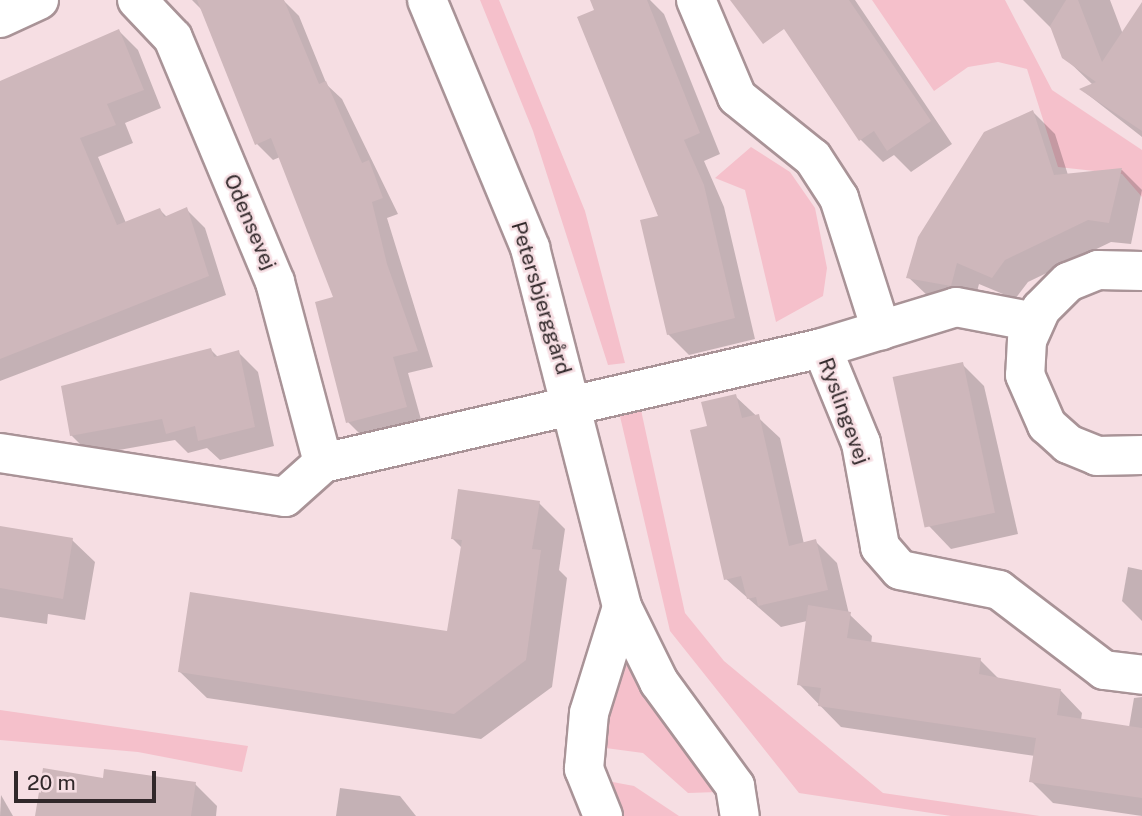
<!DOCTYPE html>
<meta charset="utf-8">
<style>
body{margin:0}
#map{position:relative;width:1142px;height:816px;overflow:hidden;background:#f6dee3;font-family:"Public Sans",sans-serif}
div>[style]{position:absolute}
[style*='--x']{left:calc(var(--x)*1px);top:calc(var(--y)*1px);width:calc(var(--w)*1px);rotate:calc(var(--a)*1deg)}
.green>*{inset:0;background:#f5c0cb}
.shadow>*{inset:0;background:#0003}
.building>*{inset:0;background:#ceb7bb;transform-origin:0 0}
.roads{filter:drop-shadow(2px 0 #a99397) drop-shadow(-2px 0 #a99397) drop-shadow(0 2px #a99397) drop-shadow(0 -2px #a99397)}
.minor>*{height:38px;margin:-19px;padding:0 19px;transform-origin:19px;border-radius:19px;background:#fff}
span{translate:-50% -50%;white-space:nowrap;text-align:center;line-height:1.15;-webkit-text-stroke:5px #f6dee3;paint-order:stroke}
.street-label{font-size:21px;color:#31282a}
.scale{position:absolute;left:14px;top:771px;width:142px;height:32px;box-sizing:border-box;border:4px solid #31282a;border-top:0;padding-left:9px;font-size:21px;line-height:24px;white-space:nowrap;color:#31282a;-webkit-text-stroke:5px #f6dee3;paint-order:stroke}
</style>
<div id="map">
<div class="green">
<i style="clip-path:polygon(480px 0,499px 0,585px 211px,625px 363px,608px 365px,533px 131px)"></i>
<i style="clip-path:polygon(872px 0,1005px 0,1052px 90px,1142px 150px,1142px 197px,1122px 174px,1058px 167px,1027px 69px,998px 62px,968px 67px,934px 91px)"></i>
<i style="clip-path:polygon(751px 147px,790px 172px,815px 208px,827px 268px,823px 296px,776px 322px,745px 190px,715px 178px)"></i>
<i style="clip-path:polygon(641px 410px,685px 613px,724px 661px,883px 793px,1040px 816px,951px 816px,799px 793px,670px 631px,619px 412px)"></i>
<i style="clip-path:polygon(627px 664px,664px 712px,718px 792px,688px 793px,643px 753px,598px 747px,599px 723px)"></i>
<i style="clip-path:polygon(0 710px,28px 714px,248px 746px,242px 772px,138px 752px,0 740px)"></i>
<i style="clip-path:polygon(602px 780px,634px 786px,679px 816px,622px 816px,601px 789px)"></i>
</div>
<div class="shadow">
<i style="clip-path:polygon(192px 0,283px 0,299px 16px,327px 85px,342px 99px,398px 214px,387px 218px,433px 367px,408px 373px,422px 423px,364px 438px,348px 422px,335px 298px,280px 157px,273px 160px,257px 144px,204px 12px)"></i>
<i style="clip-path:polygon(592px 0,650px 0,664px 14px,720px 154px,704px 161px,724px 207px,755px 339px,689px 355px,668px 334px,661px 218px)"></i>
<i style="clip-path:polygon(786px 0,855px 0,952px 144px,911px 172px,894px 155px,883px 162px,861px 140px,776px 13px)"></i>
<i style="clip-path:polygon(1023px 0,1110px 0,1124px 37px,1142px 49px,1142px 137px,1082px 90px,1093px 85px,1064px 57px,1053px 30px)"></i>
<i style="clip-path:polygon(119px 31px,138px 50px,161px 108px,125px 123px,133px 143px,98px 157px,126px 223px,160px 210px,167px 217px,187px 210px,205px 228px,226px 295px,0 381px,0 112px)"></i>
<i style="clip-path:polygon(1033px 112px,1055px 134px,1068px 175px,1122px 170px,1142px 190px,1131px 244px,1111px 242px,1028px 282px,1015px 299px,979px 284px,973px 307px,931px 299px,908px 277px)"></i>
<i style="clip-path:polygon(211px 350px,218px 357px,238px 352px,258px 372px,274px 446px,220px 460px,207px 448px,188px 453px,175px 440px,91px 455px,71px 435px)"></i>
<i style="clip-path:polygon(962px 364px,984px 386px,1018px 534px,951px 549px,929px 526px)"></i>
<i style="clip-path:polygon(735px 396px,780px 438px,804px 544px,815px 541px,837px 563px,849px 614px,872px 636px,871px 644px,980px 660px,1000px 680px,1061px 691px,1082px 713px,1081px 720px,1129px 727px,1134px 698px,1142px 697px,1142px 816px,1053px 803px,1031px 781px,1035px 756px,841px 727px,799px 684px,807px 621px,781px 627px,726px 579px,709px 427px)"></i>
<i style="clip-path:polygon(539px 503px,565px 529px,559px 570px,567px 578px,552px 687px,481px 739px,207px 698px,180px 672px,449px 633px,462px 548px,452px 538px)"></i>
<i style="clip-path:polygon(0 529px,72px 540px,95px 562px,85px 620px,48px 614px,47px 624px,0 617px)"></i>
<i style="clip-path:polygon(1128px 567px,1142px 570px,1142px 621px,1122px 601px)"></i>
<i style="clip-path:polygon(105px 780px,195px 784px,217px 806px,216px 816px,37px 816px)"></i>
<i style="clip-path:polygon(340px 788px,400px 796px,416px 816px,336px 816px)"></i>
<i style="clip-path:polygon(1px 795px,13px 816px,0 816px)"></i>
</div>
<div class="building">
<i style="clip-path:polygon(197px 0,284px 0,319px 84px,326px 81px,362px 163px,369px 160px,383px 198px,372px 202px,387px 264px,418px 351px,393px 357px,407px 407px,346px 423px,315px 302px,333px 297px,271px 138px,255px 145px)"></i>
<i style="clip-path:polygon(590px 0,647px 0,700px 133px,684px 140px,704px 185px,735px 318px,667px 335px,640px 220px,658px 216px,577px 17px,594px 10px)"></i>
<i style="clip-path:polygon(730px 0,849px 0,931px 121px,887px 151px,874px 131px,859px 141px,784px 29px,763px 44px)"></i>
<i style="clip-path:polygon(1066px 0,1078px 0,1102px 62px,1142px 2px,1142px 131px,1079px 89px,1096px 82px,1062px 58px,1050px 26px)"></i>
<i style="clip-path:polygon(119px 29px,144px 90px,107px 104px,116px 125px,80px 138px,117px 225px,160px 208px,164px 217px,187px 207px,209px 276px,0 359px,0 81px)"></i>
<i style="clip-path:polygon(1033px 110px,1054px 175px,1122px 168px,1109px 223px,1088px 220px,1005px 260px,992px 278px,957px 263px,951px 286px,906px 278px,918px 237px,984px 132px)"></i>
<i style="clip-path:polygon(211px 348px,214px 357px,239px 350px,255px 427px,198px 441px,195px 426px,166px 434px,162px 419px,70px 436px,61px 386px)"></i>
<i style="left:963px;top:362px;width:154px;height:72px;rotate:78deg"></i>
<i style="clip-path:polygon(736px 394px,742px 418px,759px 414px,789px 546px,816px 539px,828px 590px,758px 606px,756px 597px,747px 599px,741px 576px,724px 580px,690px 430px,707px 426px,701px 402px)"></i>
<i style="clip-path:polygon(458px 489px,540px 501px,532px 549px,541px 550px,526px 660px,454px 714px,178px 672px,190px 592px,447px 631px,462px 540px,451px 539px)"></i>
<i style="clip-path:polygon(0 526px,73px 538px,63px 599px,0 588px)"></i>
<i style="clip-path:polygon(808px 605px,851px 612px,847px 638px,981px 658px,979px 674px,1061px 689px,1057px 715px,1142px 728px,1142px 798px,1029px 782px,1036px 738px,818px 706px,821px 688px,797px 685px)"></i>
<i style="clip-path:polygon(43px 768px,103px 778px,104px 769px,196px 782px,191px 816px,35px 816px)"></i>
</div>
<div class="roads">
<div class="minor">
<i style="--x:137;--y:0;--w:52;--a:46.5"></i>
<i style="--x:173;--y:38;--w:264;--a:67.3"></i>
<i style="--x:275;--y:282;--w:187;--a:75.1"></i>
<i style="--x:427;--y:0;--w:269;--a:67.4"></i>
<i style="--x:530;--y:248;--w:371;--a:75.6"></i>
<i style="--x:622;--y:607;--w:84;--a:63.7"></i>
<i style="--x:659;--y:682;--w:129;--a:53.8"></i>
<i style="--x:735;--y:786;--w:30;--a:81"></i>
<i style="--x:696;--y:0;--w:105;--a:67.1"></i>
<i style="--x:737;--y:97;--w:97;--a:38.8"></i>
<i style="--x:813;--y:158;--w:48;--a:57"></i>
<i style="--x:839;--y:198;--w:139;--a:72.3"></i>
<i style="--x:0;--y:18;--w:43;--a:-24.8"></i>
<i style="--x:1142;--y:271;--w:44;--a:-178.7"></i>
<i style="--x:1098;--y:270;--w:32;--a:158"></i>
<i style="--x:1068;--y:282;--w:38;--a:135"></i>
<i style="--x:1041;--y:309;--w:34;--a:114"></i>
<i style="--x:1027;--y:340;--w:35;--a:93"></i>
<i style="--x:1025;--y:375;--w:55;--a:66.3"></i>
<i style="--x:1047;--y:425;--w:28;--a:42"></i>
<i style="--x:1068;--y:444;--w:31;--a:22"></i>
<i style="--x:1097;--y:456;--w:45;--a:-1.3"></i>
<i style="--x:822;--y:348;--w:103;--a:67.7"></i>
<i style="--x:861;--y:443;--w:106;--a:79.6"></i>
<i style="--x:880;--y:547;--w:30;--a:49"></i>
<i style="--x:900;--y:570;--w:101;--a:11.4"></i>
<i style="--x:999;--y:590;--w:132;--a:37.3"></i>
<i style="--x:1104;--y:670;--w:38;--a:7"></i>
<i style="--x:0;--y:453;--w:288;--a:8.8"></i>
<i style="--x:285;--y:497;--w:51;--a:-41.8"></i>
<i style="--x:323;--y:463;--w:512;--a:-12.98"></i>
<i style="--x:822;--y:348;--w:140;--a:-17"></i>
<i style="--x:956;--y:307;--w:80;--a:10.8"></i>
<i style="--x:603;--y:816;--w:51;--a:-112"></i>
<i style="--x:584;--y:769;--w:56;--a:-84.9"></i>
<i style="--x:589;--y:713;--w:111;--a:-72.7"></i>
</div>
</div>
<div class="street-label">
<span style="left:250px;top:222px;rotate:67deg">Odensevej</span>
<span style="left:541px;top:298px;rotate:73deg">Petersbjerggård</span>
<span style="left:844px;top:411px;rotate:70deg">Ryslingevej</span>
</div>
<div class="scale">20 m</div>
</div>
